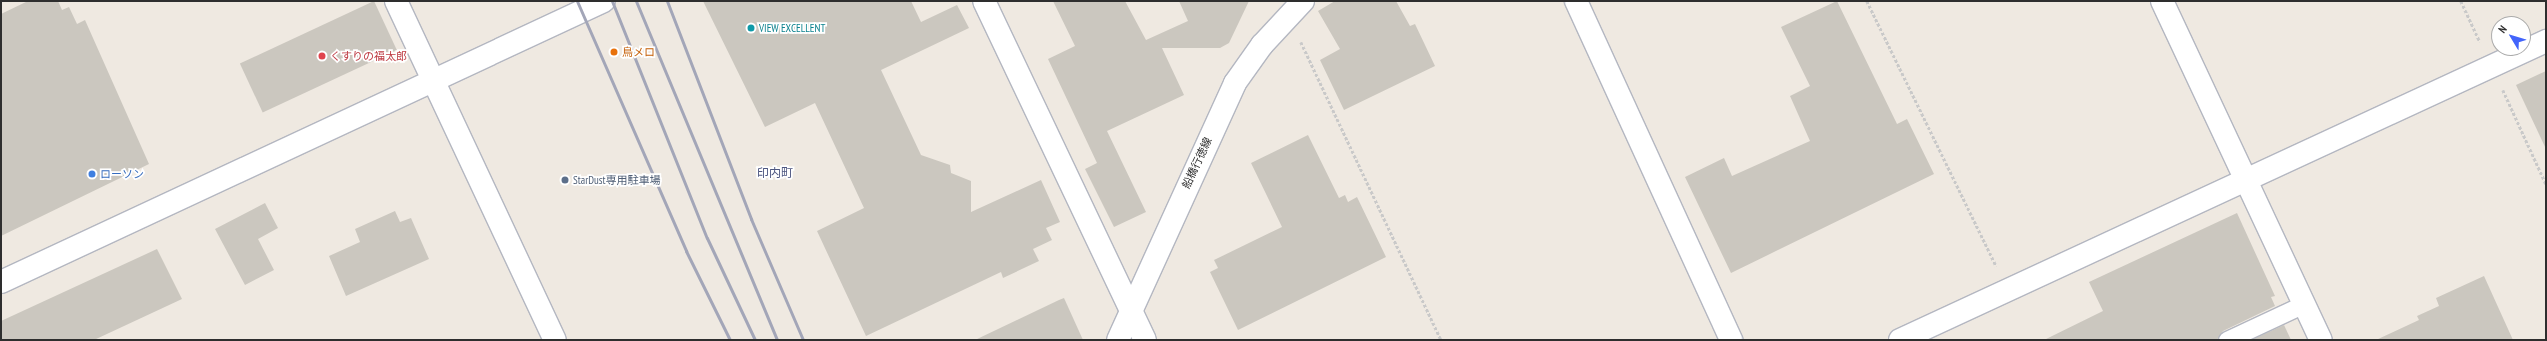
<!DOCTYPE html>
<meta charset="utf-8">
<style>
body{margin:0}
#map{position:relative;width:2547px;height:341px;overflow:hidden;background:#efe9e1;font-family:"PT Sans Narrow","Noto Sans JP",sans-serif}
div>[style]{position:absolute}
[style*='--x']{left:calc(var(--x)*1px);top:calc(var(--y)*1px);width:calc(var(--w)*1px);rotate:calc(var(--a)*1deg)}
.building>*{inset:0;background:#cbc7bf;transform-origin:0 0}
.path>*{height:2.5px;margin-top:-1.25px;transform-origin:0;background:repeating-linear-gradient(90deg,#c9c9c9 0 3px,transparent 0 5px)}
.roads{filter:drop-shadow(1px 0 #b4b7c1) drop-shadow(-1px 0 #b4b7c1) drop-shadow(0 1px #b4b7c1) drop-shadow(0 -1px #b4b7c1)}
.lane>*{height:17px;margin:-8.5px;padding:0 8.5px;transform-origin:8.5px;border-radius:8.5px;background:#fff}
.street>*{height:22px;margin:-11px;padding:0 11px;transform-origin:11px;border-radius:11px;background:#fff}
.secondary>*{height:22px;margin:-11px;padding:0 11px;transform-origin:11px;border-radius:11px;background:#fff}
.rail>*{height:3px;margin:-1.5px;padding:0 1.5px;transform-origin:1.5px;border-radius:1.5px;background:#a3a6b8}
.dots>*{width:11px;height:11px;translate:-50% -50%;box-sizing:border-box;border:2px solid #fff;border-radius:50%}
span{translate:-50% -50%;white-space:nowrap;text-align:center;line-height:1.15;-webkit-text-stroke:3.5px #fff;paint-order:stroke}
.culture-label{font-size:11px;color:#0d838f}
.left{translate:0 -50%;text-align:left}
.food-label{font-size:11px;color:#c56008}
.health-label{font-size:11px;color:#be3a42}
.street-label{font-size:11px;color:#2e2e2e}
.shop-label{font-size:11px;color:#366cbe}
.service-label{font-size:11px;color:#4e5e75}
.neighbourhood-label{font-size:12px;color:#4d5680}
.frame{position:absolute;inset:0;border:2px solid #2e2e2e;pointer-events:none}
.north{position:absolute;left:2491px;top:16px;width:40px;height:40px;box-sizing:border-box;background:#fff;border:1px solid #ababab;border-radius:50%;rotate:308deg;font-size:11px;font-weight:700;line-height:16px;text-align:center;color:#2e2e2e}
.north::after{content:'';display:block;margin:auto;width:14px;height:18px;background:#4264fb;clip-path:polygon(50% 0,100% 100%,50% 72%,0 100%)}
</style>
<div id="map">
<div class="building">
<i style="clip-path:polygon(28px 1px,58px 1px,62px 10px,69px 7px,77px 24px,85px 20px,149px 164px,1px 236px,1px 14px)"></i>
<i style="left:374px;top:1px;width:54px;height:148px;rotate:65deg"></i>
<i style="clip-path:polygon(703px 1px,911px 1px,921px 22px,957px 5px,969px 28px,881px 70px,921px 155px,950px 165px,951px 173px,971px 181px,971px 212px,1041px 180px,1060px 222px,1046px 228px,1052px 240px,1033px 249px,1039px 261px,1003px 278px,1001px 272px,866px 336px,817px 231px,864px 208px,815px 103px,765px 127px)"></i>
<i style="clip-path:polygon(1053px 1px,1125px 1px,1146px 40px,1188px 21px,1179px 1px,1249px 1px,1229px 43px,1220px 48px,1162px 48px,1184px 95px,1107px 131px,1146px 212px,1114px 227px,1085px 169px,1097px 163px,1048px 59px,1075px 46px)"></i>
<i style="clip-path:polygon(1335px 1px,1396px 1px,1410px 26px,1415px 24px,1435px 66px,1344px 110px,1320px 60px,1340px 49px,1318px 11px)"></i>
<i style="clip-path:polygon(1837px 1px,1897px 124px,1907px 119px,1934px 174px,1731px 273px,1685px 177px,1724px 158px,1732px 176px,1810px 141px,1790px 96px,1810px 86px,1781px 27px)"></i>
<i style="clip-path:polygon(2546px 71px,2546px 149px,2516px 85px)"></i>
<i style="clip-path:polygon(1308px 135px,1339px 198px,1345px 195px,1348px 202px,1357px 197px,1386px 257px,1238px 330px,1210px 272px,1218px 268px,1214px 260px,1282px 227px,1251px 163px)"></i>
<i style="clip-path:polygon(265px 203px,278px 228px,258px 239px,274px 270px,245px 285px,215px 229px)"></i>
<i style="clip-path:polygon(395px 211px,400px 222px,411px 218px,429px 259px,346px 296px,329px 256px,360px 242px,355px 229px)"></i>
<i style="clip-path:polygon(2237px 213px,2275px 296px,2271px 297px,2275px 306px,2223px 331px,2217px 340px,2044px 340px,2103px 311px,2089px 282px)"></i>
<i style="clip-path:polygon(157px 249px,182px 299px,94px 340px,1px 340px,1px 321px)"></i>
<i style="clip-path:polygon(2484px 276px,2513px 340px,2376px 340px,2419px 320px,2417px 316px,2439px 306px,2436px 298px)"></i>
<i style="clip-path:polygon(1064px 298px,1083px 340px,975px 340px,1059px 300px)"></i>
<i style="clip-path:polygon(2284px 325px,2291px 340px,2251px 340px)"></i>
</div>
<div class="path">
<i style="--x:1867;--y:1;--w:295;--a:64"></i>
<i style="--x:2461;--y:1;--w:45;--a:65.1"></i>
<i style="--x:1301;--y:42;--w:329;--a:64.8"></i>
<i style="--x:2503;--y:90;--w:103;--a:65.4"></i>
</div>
<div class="roads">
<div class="lane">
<i style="--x:2227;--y:340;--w:85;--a:-25.1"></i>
</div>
<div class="street">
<i style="--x:396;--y:1;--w:374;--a:64.9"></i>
<i style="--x:984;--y:1;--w:375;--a:64.6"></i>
<i style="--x:1576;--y:1;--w:373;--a:65.4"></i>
<i style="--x:2162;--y:1;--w:374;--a:64.9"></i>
<i style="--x:1900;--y:340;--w:712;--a:-24.84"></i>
</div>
<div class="secondary">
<i style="--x:1;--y:282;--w:665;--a:-24.99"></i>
<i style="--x:1118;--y:340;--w:282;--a:-65.5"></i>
<i style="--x:1235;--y:83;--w:47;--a:-54.6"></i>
<i style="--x:1262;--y:45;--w:60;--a:-47"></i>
</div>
</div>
<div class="rail">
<i style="--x:577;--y:1;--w:273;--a:66.4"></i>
<i style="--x:686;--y:251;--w:99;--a:63.7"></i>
<i style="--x:612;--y:1;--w:255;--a:68.2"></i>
<i style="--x:707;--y:238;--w:113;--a:64.8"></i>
<i style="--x:636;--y:1;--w:367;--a:67.4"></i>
<i style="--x:667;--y:1;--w:234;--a:68.9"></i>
<i style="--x:751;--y:219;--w:132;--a:66.7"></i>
</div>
<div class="dots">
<i style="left:751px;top:28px;background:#0f9aa8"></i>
<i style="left:614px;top:52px;background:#e8710a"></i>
<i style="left:322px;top:56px;background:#e0444e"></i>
<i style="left:92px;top:174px;background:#3f7fe0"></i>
<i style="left:565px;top:180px;background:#5c6f8a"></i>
</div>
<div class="culture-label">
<span class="left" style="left:759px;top:28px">VIEW EXCELLENT</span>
</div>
<div class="food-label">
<span class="left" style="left:622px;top:52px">鳥メロ</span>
</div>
<div class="health-label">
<span class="left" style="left:330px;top:56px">くすりの福太郎</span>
</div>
<div class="street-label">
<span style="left:1197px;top:163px;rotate:-65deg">船橋行徳線</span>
</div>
<div class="shop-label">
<span class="left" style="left:100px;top:174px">ローソン</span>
</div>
<div class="service-label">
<span class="left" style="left:573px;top:180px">StarDust専用駐車場</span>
</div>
<div class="neighbourhood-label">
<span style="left:775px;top:173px">印内町</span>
</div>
<div class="frame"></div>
<div class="north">N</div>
</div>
